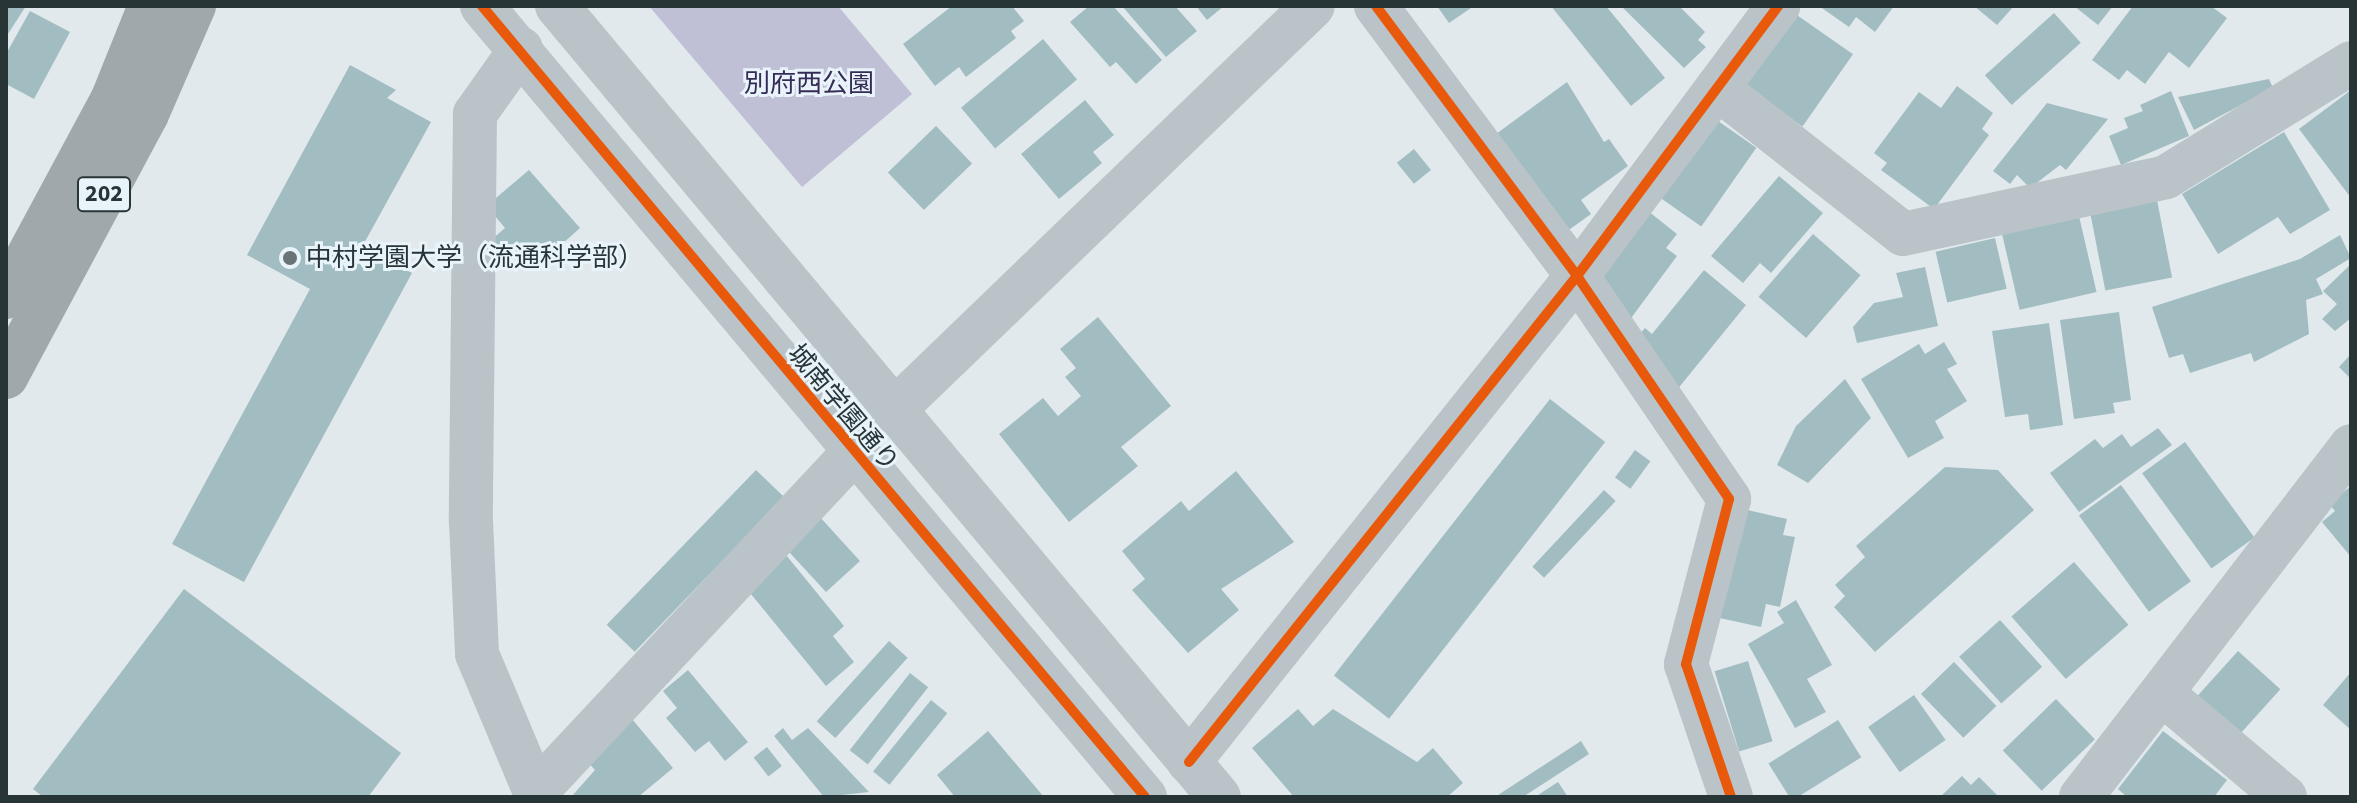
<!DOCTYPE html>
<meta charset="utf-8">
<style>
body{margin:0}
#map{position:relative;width:2357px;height:803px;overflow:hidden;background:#e1e9ed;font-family:"Source Sans 3","Noto Sans JP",sans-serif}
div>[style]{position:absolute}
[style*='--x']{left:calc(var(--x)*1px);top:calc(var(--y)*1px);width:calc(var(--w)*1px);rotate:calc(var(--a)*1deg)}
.green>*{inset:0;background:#bfbfd5}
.building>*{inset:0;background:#a2bdc1;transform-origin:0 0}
.minor>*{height:44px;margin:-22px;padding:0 22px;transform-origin:22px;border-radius:22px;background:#bac3c7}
.highway>*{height:44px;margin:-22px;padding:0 22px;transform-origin:22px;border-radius:22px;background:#a0a8ac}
.cycleway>*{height:10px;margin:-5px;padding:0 5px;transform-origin:5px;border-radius:5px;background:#e8590c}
.dots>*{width:22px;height:22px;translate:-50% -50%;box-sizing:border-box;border:4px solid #e9f3fa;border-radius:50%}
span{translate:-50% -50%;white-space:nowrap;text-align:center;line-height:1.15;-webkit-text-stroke:6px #e9f3fa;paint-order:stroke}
.shield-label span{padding:2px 6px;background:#e9f3fa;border:2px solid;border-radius:6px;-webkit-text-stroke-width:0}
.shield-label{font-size:24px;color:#283537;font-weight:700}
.park-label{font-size:26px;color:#342c56}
.poi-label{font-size:26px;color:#283537}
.left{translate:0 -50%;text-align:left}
.street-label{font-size:26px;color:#283537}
.frame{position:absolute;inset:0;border:8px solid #283537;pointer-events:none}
</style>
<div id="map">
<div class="green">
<i style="clip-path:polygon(649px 6px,838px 6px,912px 94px,802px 187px)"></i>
</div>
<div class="building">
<i style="clip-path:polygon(6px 6px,26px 6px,6px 37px)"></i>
<i style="clip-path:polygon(952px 6px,1012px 6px,1024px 21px,1011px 31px,1016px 38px,966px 77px,959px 67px,935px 86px,903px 44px)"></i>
<i style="clip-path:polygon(1089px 6px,1113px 6px,1162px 60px,1136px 84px,1116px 62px,1110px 67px,1070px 22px)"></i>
<i style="clip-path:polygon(1122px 6px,1175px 6px,1197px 31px,1166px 57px)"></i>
<i style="clip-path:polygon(1196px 6px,1224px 6px,1207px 20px)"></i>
<i style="clip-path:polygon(1437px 6px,1474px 6px,1449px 23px)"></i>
<i style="clip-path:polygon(1551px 6px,1606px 6px,1665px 78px,1631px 106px)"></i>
<i style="clip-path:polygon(1621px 6px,1679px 6px,1705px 32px,1698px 40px,1706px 47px,1684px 68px)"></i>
<i style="clip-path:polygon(1819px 6px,1894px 6px,1875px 32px,1856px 17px,1849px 27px)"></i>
<i style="clip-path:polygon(1974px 6px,2014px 6px,1997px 25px)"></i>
<i style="clip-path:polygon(2074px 6px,2113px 6px,2098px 25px)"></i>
<i style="clip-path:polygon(2133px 6px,2211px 6px,2227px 18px,2189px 68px,2169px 52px,2145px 84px,2127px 70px,2119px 80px,2092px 60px)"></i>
<i style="clip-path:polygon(30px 11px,70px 32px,34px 99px,6px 84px,6px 54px)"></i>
<i style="left:1794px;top:13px;width:72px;height:88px;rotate:35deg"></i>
<i style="left:2054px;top:13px;width:40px;height:93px;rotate:48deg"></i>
<i style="left:1043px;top:39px;width:53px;height:107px;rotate:50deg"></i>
<i style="clip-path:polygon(350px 65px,396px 90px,387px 98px,431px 122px,362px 247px,412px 273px,244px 582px,172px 544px,310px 289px,247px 255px)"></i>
<i style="clip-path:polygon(2269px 79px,2273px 88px,2194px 130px,2178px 97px)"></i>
<i style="clip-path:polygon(1567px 82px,1604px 142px,1609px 139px,1628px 166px,1581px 200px,1591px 214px,1566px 232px,1496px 134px)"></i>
<i style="clip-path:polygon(1957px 86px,1993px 113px,1982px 129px,1989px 135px,1934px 209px,1881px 170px,1887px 163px,1874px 153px,1919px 92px,1941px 108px)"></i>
<i style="clip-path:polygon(2351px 90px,2351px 198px,2299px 129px)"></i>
<i style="clip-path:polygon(2171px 91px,2189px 136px,2121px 165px,2109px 136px,2128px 128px,2124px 118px,2143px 111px,2140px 105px)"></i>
<i style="clip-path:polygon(1085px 100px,1114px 135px,1093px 152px,1102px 163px,1059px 199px,1021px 154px)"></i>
<i style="clip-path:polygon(2047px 103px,2108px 119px,2066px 170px,2060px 165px,2030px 188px,2017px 175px,2010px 184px,1993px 171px)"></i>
<i style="left:1708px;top:114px;width:59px;height:96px;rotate:35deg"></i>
<i style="left:936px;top:126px;width:52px;height:67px;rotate:46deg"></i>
<i style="clip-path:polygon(2284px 132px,2330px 210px,2290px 234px,2278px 217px,2218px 254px,2182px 194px)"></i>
<i style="left:1414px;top:149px;width:27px;height:22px;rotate:51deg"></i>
<i style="clip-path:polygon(529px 170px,580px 228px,544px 260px,532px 261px,522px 249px,508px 262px,490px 241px,505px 228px,495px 216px,496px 198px)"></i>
<i style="clip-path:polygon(1779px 176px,1823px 213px,1771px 273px,1760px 263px,1743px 283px,1711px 256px)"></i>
<i style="left:2157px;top:200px;width:79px;height:68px;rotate:79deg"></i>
<i style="clip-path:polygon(1648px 211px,1677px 234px,1666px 248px,1677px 256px,1623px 329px,1590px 288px)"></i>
<i style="left:2079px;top:216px;width:78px;height:79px;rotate:77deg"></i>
<i style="left:1813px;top:234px;width:63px;height:83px;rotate:41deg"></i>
<i style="clip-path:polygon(2340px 235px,2351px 258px,2316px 279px,2323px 294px,2306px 300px,2309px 334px,2254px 362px,2251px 353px,2190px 373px,2183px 354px,2169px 358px,2152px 307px,2300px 259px)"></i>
<i style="left:1995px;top:238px;width:52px;height:61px;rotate:77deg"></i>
<i style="clip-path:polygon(2351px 264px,2351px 318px,2335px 331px,2322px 319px,2337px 304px,2323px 291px)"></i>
<i style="clip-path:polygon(1925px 267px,1938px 326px,1857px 343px,1853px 327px,1874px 303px,1903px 297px,1896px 273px)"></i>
<i style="clip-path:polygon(1704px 270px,1746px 305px,1676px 391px,1634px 340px,1645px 328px,1652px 334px)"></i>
<i style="clip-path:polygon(2119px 312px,2131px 400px,2113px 403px,2115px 413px,2074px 419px,2060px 320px)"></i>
<i style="clip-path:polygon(1098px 317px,1171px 406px,1121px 447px,1138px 466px,1069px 522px,999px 434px,1043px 398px,1058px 416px,1081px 396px,1065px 377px,1076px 368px,1060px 349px)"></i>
<i style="clip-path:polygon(2049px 323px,2063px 425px,2030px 430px,2028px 414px,2005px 417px,1992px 331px)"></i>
<i style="clip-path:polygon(1944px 342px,1957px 364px,1947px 369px,1967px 401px,1935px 421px,1944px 438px,1908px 458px,1861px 379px,1919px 344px,1925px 354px)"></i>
<i style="clip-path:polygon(2351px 354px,2351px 379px,2339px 367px)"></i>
<i style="clip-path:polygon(1845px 379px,1871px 418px,1808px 483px,1777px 465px,1796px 426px)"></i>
<i style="left:1550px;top:399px;width:70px;height:351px;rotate:38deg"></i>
<i style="clip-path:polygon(2158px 428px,2172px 445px,2079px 512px,2050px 473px,2095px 439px,2103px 448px,2122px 434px,2131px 447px)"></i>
<i style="left:2185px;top:442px;width:118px;height:53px;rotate:54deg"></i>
<i style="left:1635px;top:450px;width:19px;height:34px;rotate:36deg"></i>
<i style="clip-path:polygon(1945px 467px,1998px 470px,2034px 510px,1875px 652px,1834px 607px,1845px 596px,1835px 585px,1865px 557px,1856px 546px)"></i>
<i style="left:756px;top:470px;width:39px;height:215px;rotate:44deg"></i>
<i style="clip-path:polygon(1236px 471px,1294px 542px,1221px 589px,1239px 610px,1188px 653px,1132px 590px,1145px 579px,1122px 551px,1181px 501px,1189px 511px)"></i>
<i style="left:2121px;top:485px;width:119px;height:52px;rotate:54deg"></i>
<i style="clip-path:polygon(2351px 486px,2351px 557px,2322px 522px,2335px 511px,2329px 504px)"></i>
<i style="left:1604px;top:490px;width:16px;height:105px;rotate:43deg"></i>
<i style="clip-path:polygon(1739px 508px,1787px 519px,1783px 535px,1795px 537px,1780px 607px,1766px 604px,1761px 627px,1715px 617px)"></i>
<i style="clip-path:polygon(819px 516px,860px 561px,826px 592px,778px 540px)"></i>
<i style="clip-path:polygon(786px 555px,844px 626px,833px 636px,854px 662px,826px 686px,746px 588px)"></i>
<i style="left:2074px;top:562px;width:83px;height:83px;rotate:49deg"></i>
<i style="clip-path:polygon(184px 589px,401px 753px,368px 797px,43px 797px,33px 789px)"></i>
<i style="clip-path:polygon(1796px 600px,1832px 665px,1807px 679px,1826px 712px,1795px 728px,1748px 644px,1784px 623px,1777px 612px)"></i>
<i style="left:2000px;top:620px;width:63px;height:55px;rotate:48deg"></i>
<i style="left:889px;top:641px;width:25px;height:108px;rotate:42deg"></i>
<i style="left:2238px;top:651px;width:57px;height:63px;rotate:42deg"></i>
<i style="left:1748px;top:661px;width:84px;height:35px;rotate:73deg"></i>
<i style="left:1954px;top:662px;width:61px;height:46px;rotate:46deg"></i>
<i style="clip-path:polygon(688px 670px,748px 742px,725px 761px,709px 741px,695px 752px,666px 718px,677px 708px,663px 691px)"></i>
<i style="clip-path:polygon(2351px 672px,2351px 730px,2323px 705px)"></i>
<i style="left:910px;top:673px;width:23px;height:98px;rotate:38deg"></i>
<i style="left:1914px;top:695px;width:55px;height:56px;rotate:55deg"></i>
<i style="left:2056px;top:699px;width:56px;height:74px;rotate:46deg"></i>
<i style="left:931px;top:700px;width:21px;height:92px;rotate:39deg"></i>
<i style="clip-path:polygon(1298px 709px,1313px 726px,1333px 709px,1417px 762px,1433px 748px,1463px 783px,1447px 797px,1294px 797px,1252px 748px)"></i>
<i style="clip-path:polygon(632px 719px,673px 768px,638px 797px,571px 797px,595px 770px,585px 759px)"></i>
<i style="left:1838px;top:720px;width:44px;height:82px;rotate:58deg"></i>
<i style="clip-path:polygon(783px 728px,792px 740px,808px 728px,869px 792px,824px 797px,774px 736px)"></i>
<i style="clip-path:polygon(988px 731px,1044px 797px,955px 797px,937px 775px)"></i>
<i style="clip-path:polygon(2163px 731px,2227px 780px,2214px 797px,2127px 797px,2118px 789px)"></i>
<i style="clip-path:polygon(1581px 741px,1589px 754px,1523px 797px,1495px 797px)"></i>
<i style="left:767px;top:747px;width:24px;height:17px;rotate:52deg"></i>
<i style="clip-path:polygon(1962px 776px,1971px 785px,1979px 777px,1999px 797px,1940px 797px)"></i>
<i style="clip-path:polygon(1558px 782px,1568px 797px,1535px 797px)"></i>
</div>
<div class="minor">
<i style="--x:482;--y:6;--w:1032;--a:50.03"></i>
<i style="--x:557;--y:6;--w:1031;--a:50.07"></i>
<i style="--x:1376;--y:6;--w:337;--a:53.3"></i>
<i style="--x:1577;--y:276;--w:270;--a:55.7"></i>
<i style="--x:1729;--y:499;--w:171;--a:104.6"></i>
<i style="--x:1686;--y:664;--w:140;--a:71.3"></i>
<i style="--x:521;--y:49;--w:80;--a:125.3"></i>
<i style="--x:475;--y:114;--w:407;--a:90.6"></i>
<i style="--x:471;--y:521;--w:133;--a:87.4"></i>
<i style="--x:477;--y:654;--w:155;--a:67.2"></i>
<i style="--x:1717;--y:88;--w:236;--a:38.1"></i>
<i style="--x:1903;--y:234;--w:269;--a:-12.2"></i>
<i style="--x:2166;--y:177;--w:217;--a:-31.6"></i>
<i style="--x:893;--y:411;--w:583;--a:-43.96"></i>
<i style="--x:2165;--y:696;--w:157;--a:40.1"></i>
<i style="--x:1189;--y:762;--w:622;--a:-51.4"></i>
<i style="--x:1577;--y:276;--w:337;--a:-53.3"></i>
<i style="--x:534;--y:794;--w:466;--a:-46.9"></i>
<i style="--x:2081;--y:797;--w:443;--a:-52.4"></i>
</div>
<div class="highway">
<i style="--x:6;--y:297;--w:226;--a:-61.7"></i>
<i style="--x:113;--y:98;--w:99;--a:-68.1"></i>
<i style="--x:6;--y:377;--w:298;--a:-61.8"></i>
<i style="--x:147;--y:114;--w:118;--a:-66.5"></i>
</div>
<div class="cycleway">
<i style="--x:482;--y:6;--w:1032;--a:50.03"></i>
<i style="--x:1376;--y:6;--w:337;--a:53.3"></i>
<i style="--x:1577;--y:276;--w:270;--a:55.7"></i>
<i style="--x:1729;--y:499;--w:171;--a:104.6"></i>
<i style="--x:1686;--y:664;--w:140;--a:71.3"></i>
<i style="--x:1189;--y:762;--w:622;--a:-51.4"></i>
<i style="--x:1577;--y:276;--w:337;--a:-53.3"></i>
</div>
<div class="dots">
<i style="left:290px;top:258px;background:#697477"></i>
</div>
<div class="shield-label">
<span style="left:104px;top:194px">202</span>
</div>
<div class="park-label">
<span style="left:809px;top:84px">別府西公園</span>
</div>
<div class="poi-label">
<span class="left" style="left:306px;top:258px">中村学園大学（流通科学部）</span>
</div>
<div class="street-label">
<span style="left:843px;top:408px;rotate:50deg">城南学園通り</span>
</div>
<div class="frame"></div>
</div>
